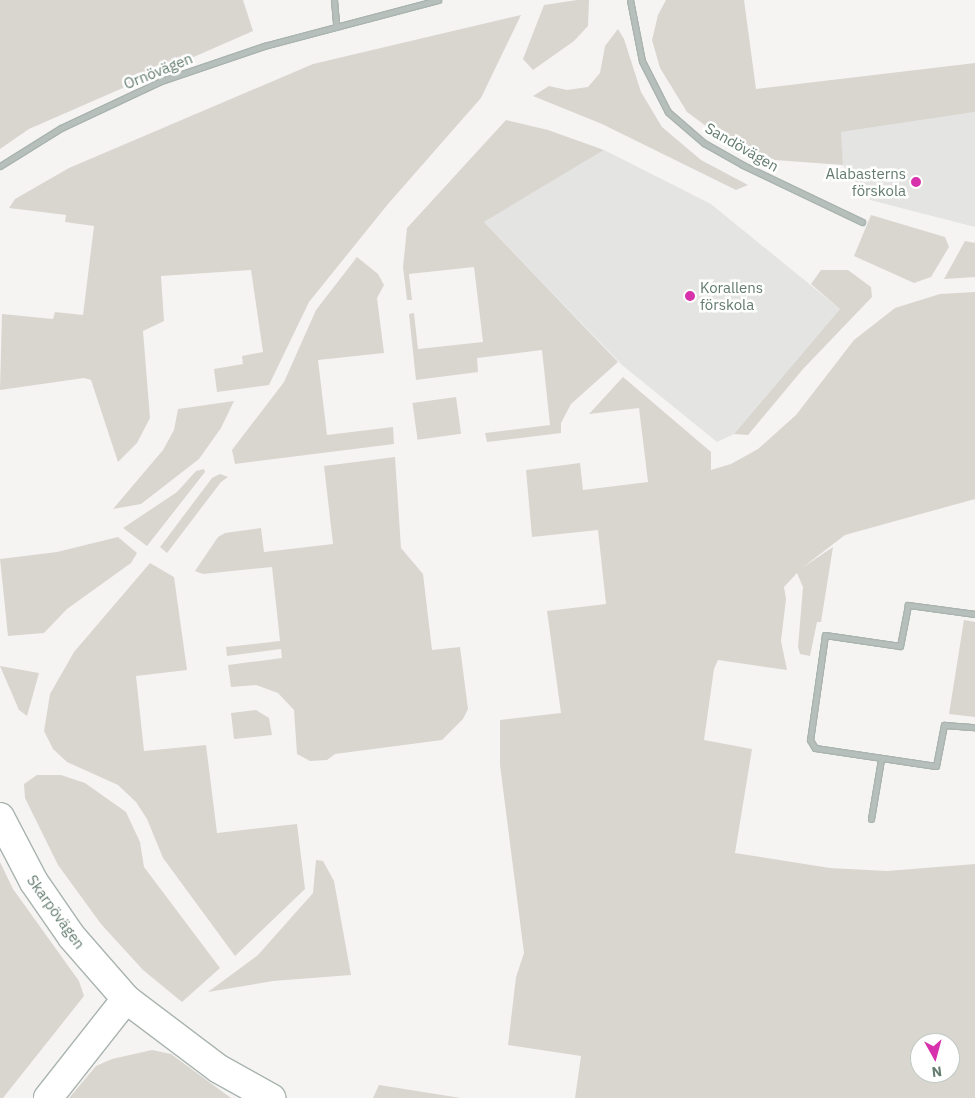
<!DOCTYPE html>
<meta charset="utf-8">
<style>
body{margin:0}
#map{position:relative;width:975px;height:1098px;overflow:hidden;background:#f6f3f3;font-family:"IBM Plex Sans",sans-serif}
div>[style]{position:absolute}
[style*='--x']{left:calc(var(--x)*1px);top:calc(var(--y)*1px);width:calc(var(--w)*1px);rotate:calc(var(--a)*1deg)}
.built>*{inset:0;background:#e4e4e3}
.green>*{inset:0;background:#d9d6d0;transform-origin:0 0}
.roads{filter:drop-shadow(1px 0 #a9b4af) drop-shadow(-1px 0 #a9b4af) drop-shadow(0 1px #a9b4af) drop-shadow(0 -1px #a9b4af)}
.street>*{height:5px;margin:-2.5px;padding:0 2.5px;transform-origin:2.5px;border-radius:2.5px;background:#b6bfbb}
.secondary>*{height:28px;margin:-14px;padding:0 14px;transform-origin:14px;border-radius:14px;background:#fff}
.dots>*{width:14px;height:14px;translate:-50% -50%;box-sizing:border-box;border:2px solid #fff;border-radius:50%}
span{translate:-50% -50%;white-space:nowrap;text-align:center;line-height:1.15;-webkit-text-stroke:5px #fff;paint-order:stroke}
.street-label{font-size:15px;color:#637c6f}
.poi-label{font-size:15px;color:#637c6f}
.right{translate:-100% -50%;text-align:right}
.left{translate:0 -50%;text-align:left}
.north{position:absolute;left:910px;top:1033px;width:50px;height:50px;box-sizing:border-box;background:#fff;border:1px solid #c1cbc5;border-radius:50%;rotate:173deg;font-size:14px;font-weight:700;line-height:20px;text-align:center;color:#637c6f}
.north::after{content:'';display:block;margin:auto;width:18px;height:22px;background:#d831ac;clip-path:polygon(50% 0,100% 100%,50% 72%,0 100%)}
</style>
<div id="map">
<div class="built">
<i style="clip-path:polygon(975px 112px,975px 227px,870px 200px,843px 165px,840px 132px)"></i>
<i style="clip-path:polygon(604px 150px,711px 204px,840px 309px,734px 434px,717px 442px,622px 365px,484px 222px)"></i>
</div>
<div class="green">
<i style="clip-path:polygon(0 0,243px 0,253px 31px,29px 129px,0 149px)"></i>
<i style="clip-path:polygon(577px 0,589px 0,588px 26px,574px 41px,533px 70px,523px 59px,544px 5px)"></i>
<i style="clip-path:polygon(666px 0,744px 0,756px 89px,975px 63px,975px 112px,841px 132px,843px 165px,775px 160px,732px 145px,687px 112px,660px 68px,652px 40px,658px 15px)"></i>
<i style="clip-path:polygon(521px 15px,481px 98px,388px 204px,309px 302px,269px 385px,217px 392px,214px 369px,243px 364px,242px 356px,263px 352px,251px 270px,161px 276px,164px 321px,143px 331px,150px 418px,137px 443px,118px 462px,91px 380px,84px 378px,0 390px,2px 314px,53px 319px,55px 312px,83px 315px,94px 226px,65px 222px,66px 215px,9px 208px,15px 199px,69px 168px,313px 64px)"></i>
<i style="clip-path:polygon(618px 29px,624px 39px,641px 92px,662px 127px,701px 160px,748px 185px,736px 190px,602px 124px,533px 96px,549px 86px,567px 90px,588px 87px,600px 73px,605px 46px)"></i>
<i style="clip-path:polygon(506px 120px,548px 130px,604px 150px,484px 222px,618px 362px,571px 404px,561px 423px,561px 433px,487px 442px,485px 433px,550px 425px,542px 350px,477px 358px,478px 372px,416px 380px,409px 314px,414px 313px,418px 349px,483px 342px,474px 267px,409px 274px,412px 300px,407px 300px,403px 267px,407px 228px)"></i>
<i style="clip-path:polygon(871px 215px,945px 237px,949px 247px,931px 277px,914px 283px,854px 256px)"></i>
<i style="clip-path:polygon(965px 241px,975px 243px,975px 277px,944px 279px)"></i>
<i style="clip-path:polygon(357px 257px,378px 274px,384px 285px,377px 298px,384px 353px,318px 360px,327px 435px,393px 427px,394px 444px,235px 464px,232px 450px,284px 382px,316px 310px)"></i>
<i style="clip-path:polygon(821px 270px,848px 270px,871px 287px,872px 297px,803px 369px,748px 435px,734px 434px,840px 309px,811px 284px)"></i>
<i style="clip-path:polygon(evenodd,975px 292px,975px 499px,845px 535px,802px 568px,833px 547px,821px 622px,817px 622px,810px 656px,800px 654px,798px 647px,803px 587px,797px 573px,784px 587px,786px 599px,781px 641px,787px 670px,718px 660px,714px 669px,704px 740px,752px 749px,735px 853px,830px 868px,887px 871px,975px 864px,975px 1098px,575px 1098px,581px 1056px,508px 1045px,516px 977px,524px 953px,500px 765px,500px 720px,561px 713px,547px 611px,606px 604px,598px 530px,532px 537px,526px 470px,580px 463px,583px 490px,648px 482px,639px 408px,589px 414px,623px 377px,711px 452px,711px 470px,731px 464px,758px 449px,796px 415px,854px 340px,895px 308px,940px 294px,975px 292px,920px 1043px,950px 1043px,950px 1073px,920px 1073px,920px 1043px)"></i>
<i style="left:456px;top:397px;width:37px;height:44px;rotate:82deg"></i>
<i style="clip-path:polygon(234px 401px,221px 428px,199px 459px,141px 504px,113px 509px,163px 450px,174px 430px,178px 409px)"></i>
<i style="clip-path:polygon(395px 457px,401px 548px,423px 574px,432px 650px,460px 647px,468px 709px,463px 719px,442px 740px,335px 754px,327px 760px,310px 761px,297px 754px,294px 710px,278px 693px,256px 685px,231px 687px,228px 665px,282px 658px,281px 649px,227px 656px,226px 647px,280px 641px,272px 567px,203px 574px,195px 571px,218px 537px,225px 533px,261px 528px,264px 552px,333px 544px,324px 466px)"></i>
<i style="clip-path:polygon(204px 469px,205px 472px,147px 546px,123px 528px,177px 492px,196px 471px)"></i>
<i style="clip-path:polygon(220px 474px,228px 477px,221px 482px,167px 553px,160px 547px,212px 478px)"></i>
<i style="clip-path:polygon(118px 537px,137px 553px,131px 563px,67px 609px,44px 633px,8px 636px,0 559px,57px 552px)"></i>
<i style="clip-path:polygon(150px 563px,174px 577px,187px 670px,136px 676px,144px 751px,206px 745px,217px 833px,297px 824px,305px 889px,235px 956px,163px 858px,147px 819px,136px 802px,118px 785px,67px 762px,53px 749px,44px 731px,50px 694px,74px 652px)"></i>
<i style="clip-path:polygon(964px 620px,975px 622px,975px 717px,949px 714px)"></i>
<i style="clip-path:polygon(0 666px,39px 673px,27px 716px,19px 710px)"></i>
<i style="clip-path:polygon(256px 710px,269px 718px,272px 735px,234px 739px,231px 713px)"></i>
<i style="clip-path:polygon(37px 775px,61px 775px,85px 783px,126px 812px,140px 842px,144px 867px,220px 968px,182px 1002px,143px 970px,101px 924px,58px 865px,25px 798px,24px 784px)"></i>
<i style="clip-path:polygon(316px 860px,323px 861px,334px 881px,351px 975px,273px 981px,208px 992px,258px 955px,313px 893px)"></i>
<i style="clip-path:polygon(0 862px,13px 889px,79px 981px,84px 996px,3px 1098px,0 1098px)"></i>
<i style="clip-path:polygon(152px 1050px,171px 1054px,231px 1098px,69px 1098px,96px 1066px,112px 1059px)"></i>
<i style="clip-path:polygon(379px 1085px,461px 1098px,373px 1098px)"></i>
</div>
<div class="roads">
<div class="street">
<i style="--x:334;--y:0;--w:25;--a:85"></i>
<i style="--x:630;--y:0;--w:62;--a:78.9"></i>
<i style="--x:642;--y:61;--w:57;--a:63"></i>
<i style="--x:668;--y:112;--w:48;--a:40.7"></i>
<i style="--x:704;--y:143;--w:45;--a:29.4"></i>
<i style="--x:743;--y:165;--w:132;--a:25.6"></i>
<i style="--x:0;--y:166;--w:72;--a:-31.9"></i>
<i style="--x:61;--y:128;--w:110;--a:-25.2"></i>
<i style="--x:161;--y:81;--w:109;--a:-18.8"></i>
<i style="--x:264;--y:46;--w:180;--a:-14.8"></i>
<i style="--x:975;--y:614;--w:68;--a:-172.3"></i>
<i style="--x:908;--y:605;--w:42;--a:101"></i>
<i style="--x:900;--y:646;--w:76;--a:-171.7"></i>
<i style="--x:825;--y:635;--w:106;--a:98.1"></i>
<i style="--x:810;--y:740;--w:9;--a:58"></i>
<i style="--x:815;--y:748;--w:122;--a:8.5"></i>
<i style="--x:936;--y:766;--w:42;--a:-79"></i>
<i style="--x:944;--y:725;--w:31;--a:4"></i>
<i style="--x:871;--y:819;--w:61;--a:-80.5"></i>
</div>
<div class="secondary">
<i style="--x:0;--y:817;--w:73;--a:62.4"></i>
<i style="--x:34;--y:882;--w:67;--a:55.4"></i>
<i style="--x:72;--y:937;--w:82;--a:48.9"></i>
<i style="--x:126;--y:999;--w:116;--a:37"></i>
<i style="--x:219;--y:1069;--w:60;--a:29.1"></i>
<i style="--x:48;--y:1098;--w:126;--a:-51.8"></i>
</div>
</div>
<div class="dots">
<i style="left:916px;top:182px;background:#d831ac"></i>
<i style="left:690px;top:296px;background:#d831ac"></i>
</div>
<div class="street-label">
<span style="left:158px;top:71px;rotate:-22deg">Ornövägen</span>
<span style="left:742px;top:147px;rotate:30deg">Sandövägen</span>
<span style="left:56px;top:912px;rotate:54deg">Skarpövägen</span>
</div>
<div class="poi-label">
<span class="right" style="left:906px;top:182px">Alabasterns<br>förskola</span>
<span class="left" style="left:700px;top:296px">Korallens<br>förskola</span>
</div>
<div class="north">N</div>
</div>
